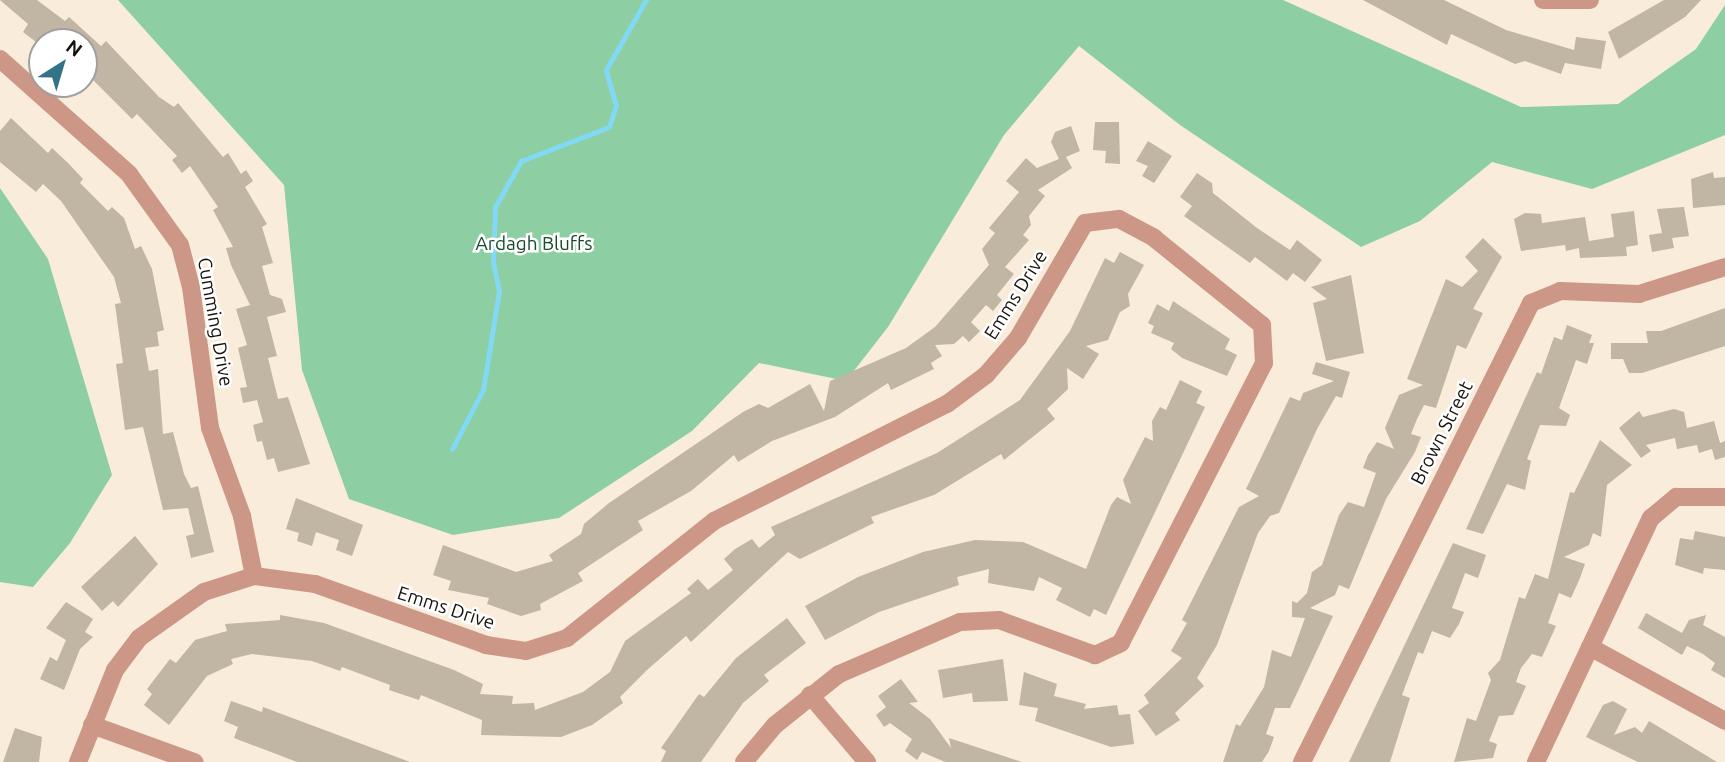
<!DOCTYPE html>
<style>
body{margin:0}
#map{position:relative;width:1725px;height:762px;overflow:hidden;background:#f9ecda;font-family:Ubuntu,sans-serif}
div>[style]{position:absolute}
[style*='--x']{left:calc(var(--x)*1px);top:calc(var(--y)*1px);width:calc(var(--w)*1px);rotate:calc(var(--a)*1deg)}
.forest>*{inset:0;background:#8dcfa2}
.stream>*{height:4.5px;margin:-2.25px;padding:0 2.25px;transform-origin:2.25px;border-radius:2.25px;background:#82d9f5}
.building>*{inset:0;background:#c1b5a3}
.street>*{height:18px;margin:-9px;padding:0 9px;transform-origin:9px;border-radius:9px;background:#cd9788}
span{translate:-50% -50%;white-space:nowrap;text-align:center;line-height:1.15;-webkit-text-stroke:5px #fff;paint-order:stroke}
.park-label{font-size:19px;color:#18492b}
.street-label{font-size:19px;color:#17120c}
.north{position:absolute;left:28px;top:28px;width:70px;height:70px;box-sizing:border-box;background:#fff;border:2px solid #a2a09e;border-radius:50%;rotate:37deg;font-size:19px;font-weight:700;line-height:28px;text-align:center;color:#17120c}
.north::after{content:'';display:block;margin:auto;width:24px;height:32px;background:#337387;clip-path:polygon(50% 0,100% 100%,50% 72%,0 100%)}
</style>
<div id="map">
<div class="forest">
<i style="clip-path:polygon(118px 0,1283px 0,1521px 107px,1618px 104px,1696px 49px,1725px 5px,1725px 135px,1592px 189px,1492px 162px,1420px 221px,1361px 247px,1180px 125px,1079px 46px,1004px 135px,888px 327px,846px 381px,759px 363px,692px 431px,559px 518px,453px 535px,349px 499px,302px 370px,284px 185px)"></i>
<i style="clip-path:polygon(0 188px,48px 259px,112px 475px,70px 543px,33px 587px,0 582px)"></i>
</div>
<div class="stream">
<i style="--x:452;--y:449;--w:67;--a:-62.3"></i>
<i style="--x:483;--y:390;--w:100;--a:-80.8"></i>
<i style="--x:499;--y:291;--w:30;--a:-102"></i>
<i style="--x:493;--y:262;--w:55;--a:-87.9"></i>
<i style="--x:495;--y:207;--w:53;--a:-60.5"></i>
<i style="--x:521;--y:161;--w:94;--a:-21.1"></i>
<i style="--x:609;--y:127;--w:22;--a:-72"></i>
<i style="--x:616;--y:106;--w:37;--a:-106"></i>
<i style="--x:606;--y:70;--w:81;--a:-60.3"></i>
</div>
<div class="building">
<i style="clip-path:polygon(0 0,37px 0,65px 21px,69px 17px,101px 46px,106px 41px,159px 97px,174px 107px,178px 103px,223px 157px,228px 153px,241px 174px,246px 170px,253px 181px,245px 187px,267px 224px,262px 227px,273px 263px,262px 266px,270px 295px,282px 299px,286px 312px,267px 317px,277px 356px,268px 358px,278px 399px,288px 397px,310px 464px,278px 472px,274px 458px,267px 460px,262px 441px,257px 442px,253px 425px,263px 422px,257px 400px,243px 403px,240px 388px,247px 387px,238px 348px,247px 345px,236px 309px,250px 305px,231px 265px,226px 248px,233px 247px,213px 210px,218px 207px,190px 166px,182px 173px,172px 160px,177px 156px,137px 114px,132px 119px,91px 78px,84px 86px,84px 42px,36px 42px,23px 32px,28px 24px)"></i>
<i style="clip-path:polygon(1363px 0,1444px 0,1506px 30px,1574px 50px,1576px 37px,1606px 41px,1601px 69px,1565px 63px,1561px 74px,1525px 61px,1515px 64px,1451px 34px,1447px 45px)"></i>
<i style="clip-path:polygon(1664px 0,1701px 0,1685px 17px,1619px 59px,1608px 32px)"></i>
<i style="clip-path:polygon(11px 118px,48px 153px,52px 148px,68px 163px,83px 179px,80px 183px,108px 211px,112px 207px,124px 218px,135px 249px,141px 246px,152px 269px,164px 330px,157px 332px,159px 346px,145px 348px,149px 371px,158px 369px,163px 434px,173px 432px,184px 474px,191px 488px,198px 486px,214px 552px,191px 558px,186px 536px,194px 534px,188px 508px,163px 510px,143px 427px,125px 430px,116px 364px,123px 363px,115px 304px,121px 303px,114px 277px,61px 201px,43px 184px,36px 192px,0 162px,0 131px)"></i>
<i style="clip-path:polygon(1095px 122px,1119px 122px,1120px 164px,1105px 163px,1106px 151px,1093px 150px)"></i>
<i style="clip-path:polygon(1071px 126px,1080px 151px,1066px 157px,1072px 168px,1038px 190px,1045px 196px,1029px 216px,1031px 225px,1023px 235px,1029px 240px,1005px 267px,1014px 274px,997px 295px,1002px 300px,993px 311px,986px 305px,971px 322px,980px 331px,969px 342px,963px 336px,954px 344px,935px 345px,942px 356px,931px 363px,934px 369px,891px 390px,888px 383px,835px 417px,772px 441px,738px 462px,734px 455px,691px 491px,638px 521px,643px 530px,578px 573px,583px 581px,540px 604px,541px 610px,521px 616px,487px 604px,489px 598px,448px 590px,451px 581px,433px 575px,443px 545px,516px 572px,553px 561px,549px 555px,581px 534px,584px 524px,609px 503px,743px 412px,759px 404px,768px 408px,810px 384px,824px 411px,830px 381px,906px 348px,935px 327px,989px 265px,982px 249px,995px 233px,989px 228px,1019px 192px,1006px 181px,1026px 158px,1037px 168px,1059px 159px,1051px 142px,1055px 132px)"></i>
<i style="clip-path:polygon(1148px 141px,1172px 156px,1154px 183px,1142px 176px,1148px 166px,1136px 161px)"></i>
<i style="clip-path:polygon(1713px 172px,1714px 178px,1725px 177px,1725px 205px,1693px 208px,1691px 179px)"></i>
<i style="clip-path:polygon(1197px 173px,1212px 183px,1213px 193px,1257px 228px,1290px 250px,1297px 240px,1322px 260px,1305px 282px,1293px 273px,1287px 281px,1255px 257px,1250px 263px,1184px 216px,1192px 206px,1180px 197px)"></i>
<i style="clip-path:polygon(1684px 207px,1689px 236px,1672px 238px,1674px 248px,1652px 252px,1649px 235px,1662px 233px,1657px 209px)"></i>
<i style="clip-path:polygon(1634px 211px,1638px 245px,1626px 247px,1627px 256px,1580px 258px,1579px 248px,1566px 251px,1565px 245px,1521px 251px,1514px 219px,1525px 213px,1541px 214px,1542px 223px,1585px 217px,1589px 241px,1614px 237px,1611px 214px)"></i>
<i style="clip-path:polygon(1483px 238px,1502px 257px,1473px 309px,1483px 313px,1466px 349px,1457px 345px,1436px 408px,1424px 405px,1417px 419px,1411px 434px,1421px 437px,1415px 452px,1386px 499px,1349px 589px,1339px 585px,1335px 595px,1310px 608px,1333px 616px,1290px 708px,1275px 708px,1266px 734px,1274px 737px,1269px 751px,1262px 762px,1223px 762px,1236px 724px,1240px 726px,1264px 687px,1272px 650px,1291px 657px,1305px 618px,1292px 617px,1292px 601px,1297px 603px,1307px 593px,1312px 572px,1322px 565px,1339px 515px,1348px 502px,1364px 507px,1376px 473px,1363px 468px,1368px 455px,1377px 442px,1394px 449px,1385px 428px,1399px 395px,1423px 385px,1407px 379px,1446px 279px,1462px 287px,1478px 271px,1465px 257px)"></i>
<i style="clip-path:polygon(1120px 252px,1144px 265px,1128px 294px,1130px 306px,1120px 312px,1108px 340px,1086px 346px,1099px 354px,1083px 379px,1067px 368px,1068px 389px,1047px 409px,1055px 419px,1004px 460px,1001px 454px,934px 495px,871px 517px,874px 523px,800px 559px,788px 552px,691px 642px,686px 636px,647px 670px,620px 697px,623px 703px,592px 725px,561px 737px,481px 735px,482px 720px,421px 695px,419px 700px,389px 690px,390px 685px,342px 667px,340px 671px,312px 661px,252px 654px,231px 659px,233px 664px,207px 676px,169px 725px,144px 705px,152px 694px,147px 689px,170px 659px,176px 663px,195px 640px,227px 631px,225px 624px,280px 620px,280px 615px,324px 623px,454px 670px,483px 684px,480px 694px,513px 696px,512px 704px,534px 703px,535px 710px,583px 692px,610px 672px,625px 641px,691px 593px,687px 589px,698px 579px,708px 590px,733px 570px,724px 559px,735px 549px,752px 539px,759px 548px,775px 535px,771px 527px,937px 453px,1020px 400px,1070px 331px,1105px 258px,1114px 263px)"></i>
<i style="clip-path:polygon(1351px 275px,1364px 353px,1326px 361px,1313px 303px,1327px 299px,1311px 287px)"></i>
<i style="clip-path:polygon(1173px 301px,1230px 339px,1225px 349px,1237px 355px,1227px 376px,1182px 358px,1171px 349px,1174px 343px,1151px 333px,1154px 326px,1148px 323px,1157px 304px,1169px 311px)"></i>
<i style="clip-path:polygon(1725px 308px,1725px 346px,1642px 373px,1629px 373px,1623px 359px,1611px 359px,1611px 343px,1648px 343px,1646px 331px,1661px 331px)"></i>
<i style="clip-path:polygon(1567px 325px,1592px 335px,1589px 343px,1594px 343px,1587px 364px,1576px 360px,1559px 408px,1570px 415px,1566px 426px,1540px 425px,1527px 459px,1531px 461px,1525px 490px,1507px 484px,1483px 534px,1466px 529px,1537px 372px,1541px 374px,1554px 337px,1562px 340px)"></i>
<i style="clip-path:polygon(1316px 362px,1350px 372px,1342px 398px,1336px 396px,1317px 429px,1279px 513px,1270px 516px,1258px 533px,1217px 645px,1197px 678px,1204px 686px,1175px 713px,1180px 720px,1156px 736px,1138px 711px,1149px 703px,1144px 695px,1182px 658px,1171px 651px,1187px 623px,1182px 620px,1239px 507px,1259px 496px,1246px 489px,1290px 397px,1300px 401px,1303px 393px,1334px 381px,1312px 374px)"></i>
<i style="clip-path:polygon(1180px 380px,1202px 391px,1196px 403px,1205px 407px,1106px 615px,1094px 609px,1090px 617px,1056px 600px,1062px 588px,1039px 577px,1034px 591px,988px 583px,989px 569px,957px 577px,959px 585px,879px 612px,825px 640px,805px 606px,858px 577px,923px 552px,975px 540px,1023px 542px,1086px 569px,1111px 505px,1117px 497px,1131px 504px,1123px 480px,1145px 437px,1153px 441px,1152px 421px,1160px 407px,1166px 410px)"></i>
<i style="clip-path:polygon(1674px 409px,1684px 412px,1687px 428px,1714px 421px,1720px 443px,1725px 441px,1725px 457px,1715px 460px,1712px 449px,1699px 453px,1697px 445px,1677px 449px,1675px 438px,1646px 445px,1651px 451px,1641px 458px,1619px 428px,1639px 411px,1643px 417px)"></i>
<i style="clip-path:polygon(1600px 440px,1632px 465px,1607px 485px,1601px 537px,1593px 533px,1589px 545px,1564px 557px,1585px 564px,1580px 578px,1571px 598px,1559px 593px,1548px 623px,1556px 626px,1542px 657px,1532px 654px,1521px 668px,1516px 682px,1526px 686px,1513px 715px,1499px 716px,1489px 741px,1497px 744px,1493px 758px,1454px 762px,1467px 718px,1476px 721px,1491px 680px,1488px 673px,1500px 660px,1519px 597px,1525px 599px,1535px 574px,1548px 579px,1570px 492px,1574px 493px)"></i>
<i style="clip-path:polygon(296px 498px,363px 525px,352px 556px,336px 550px,339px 540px,316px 532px,312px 546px,297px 541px,299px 533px,286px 529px)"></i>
<i style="clip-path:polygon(1695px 531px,1725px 537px,1725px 570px,1704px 568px,1703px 574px,1675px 565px,1680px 538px,1693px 540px)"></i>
<i style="clip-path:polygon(135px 536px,158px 564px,118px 607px,113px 601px,102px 611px,81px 587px)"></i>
<i style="clip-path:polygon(1453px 543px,1486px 555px,1478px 578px,1465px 573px,1452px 608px,1464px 612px,1459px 624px,1450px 638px,1432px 631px,1423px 654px,1418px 652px,1402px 695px,1410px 698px,1390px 762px,1349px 762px)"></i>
<i style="clip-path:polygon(66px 602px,93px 619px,85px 632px,93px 637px,80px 649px,64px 690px,40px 679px,50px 657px,57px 661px,66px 640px,46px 628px)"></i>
<i style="clip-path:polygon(1646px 613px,1682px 633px,1689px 620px,1706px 615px,1703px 625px,1725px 637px,1725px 678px,1711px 670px,1715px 663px,1703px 654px,1687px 646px,1682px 655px,1638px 628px)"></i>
<i style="clip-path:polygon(787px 618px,806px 643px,764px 675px,769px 681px,743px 703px,701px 762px,661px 762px,666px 751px,661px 748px,699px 694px,704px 697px,736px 658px)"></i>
<i style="clip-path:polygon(1003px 659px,1008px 701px,973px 702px,972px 693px,943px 698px,938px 670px)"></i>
<i style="clip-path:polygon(1024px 672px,1057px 684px,1054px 696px,1086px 704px,1084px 709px,1117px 705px,1119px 715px,1130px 714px,1134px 744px,1111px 747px,1035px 721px,1038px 708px,1019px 705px)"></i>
<i style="clip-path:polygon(901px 679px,918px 702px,909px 703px,930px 719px,951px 748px,949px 738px,1022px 762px,945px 762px,922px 752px,917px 760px,905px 751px,912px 739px,890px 723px,884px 727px,876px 715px,886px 707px,878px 696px)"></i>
<i style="clip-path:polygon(231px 701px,262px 712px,263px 707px,410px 762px,297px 762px,234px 738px,238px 727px,224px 721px)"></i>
<i style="clip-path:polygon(1613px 701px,1627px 709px,1614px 735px,1635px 727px,1642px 733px,1649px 721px,1717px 762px,1638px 762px,1586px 737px,1603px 705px)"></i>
<i style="clip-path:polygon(15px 728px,42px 737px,39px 762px,3px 762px)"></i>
</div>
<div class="street">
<i style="--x:1543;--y:0;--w:47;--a:0"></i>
<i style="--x:0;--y:59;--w:173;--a:41.7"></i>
<i style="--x:129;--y:174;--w:87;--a:54.3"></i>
<i style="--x:180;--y:245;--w:43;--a:75.3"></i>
<i style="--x:191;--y:287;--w:142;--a:82.3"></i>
<i style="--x:210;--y:428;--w:94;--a:70"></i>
<i style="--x:242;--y:516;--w:61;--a:78.7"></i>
<i style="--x:1590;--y:647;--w:154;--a:28.7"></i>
<i style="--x:810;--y:695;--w:88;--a:49.6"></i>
<i style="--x:92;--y:725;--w:109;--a:19.9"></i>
<i style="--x:78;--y:762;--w:99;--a:-68.1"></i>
<i style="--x:115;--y:670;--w:40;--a:-53"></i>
<i style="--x:139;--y:638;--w:80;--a:-35.3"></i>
<i style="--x:204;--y:592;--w:52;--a:-17.7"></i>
<i style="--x:254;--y:576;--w:62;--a:7.5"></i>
<i style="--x:315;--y:584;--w:182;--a:19.6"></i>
<i style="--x:486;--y:645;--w:40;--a:8.5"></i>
<i style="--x:526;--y:651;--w:43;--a:-17.6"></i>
<i style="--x:567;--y:638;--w:188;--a:-38.5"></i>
<i style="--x:714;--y:521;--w:261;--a:-26.7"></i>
<i style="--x:947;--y:404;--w:49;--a:-36.6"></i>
<i style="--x:986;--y:375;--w:49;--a:-49.1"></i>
<i style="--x:1018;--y:338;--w:133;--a:-59.8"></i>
<i style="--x:1085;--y:223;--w:34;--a:-7"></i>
<i style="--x:1119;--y:219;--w:40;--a:28"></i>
<i style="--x:1154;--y:238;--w:139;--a:38.9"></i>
<i style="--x:1262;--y:325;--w:38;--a:87"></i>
<i style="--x:1264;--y:363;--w:314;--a:117.1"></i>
<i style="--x:1121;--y:643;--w:29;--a:155"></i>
<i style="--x:1095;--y:655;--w:102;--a:-160"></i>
<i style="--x:999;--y:620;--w:39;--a:177"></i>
<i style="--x:960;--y:622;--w:132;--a:156.7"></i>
<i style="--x:839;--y:674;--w:82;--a:141.4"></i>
<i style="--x:775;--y:725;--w:48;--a:130"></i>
<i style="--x:1302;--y:762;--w:513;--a:-63.48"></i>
<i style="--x:1531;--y:303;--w:31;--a:-22"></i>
<i style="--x:1560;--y:291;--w:79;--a:2.2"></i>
<i style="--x:1639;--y:294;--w:90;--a:-17.4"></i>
<i style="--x:1536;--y:762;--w:270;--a:-64.8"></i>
<i style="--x:1651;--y:518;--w:33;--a:-40"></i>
<i style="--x:1676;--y:497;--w:49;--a:0"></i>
</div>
<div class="park-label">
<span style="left:534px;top:244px">Ardagh Bluffs</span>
</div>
<div class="street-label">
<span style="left:1016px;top:295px;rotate:-58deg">Emms Drive</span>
<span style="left:215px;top:322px;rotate:80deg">Cumming Drive</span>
<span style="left:1442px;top:433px;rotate:-63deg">Brown Street</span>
<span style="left:446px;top:608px;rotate:18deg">Emms Drive</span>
</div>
<div class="north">N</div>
</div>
